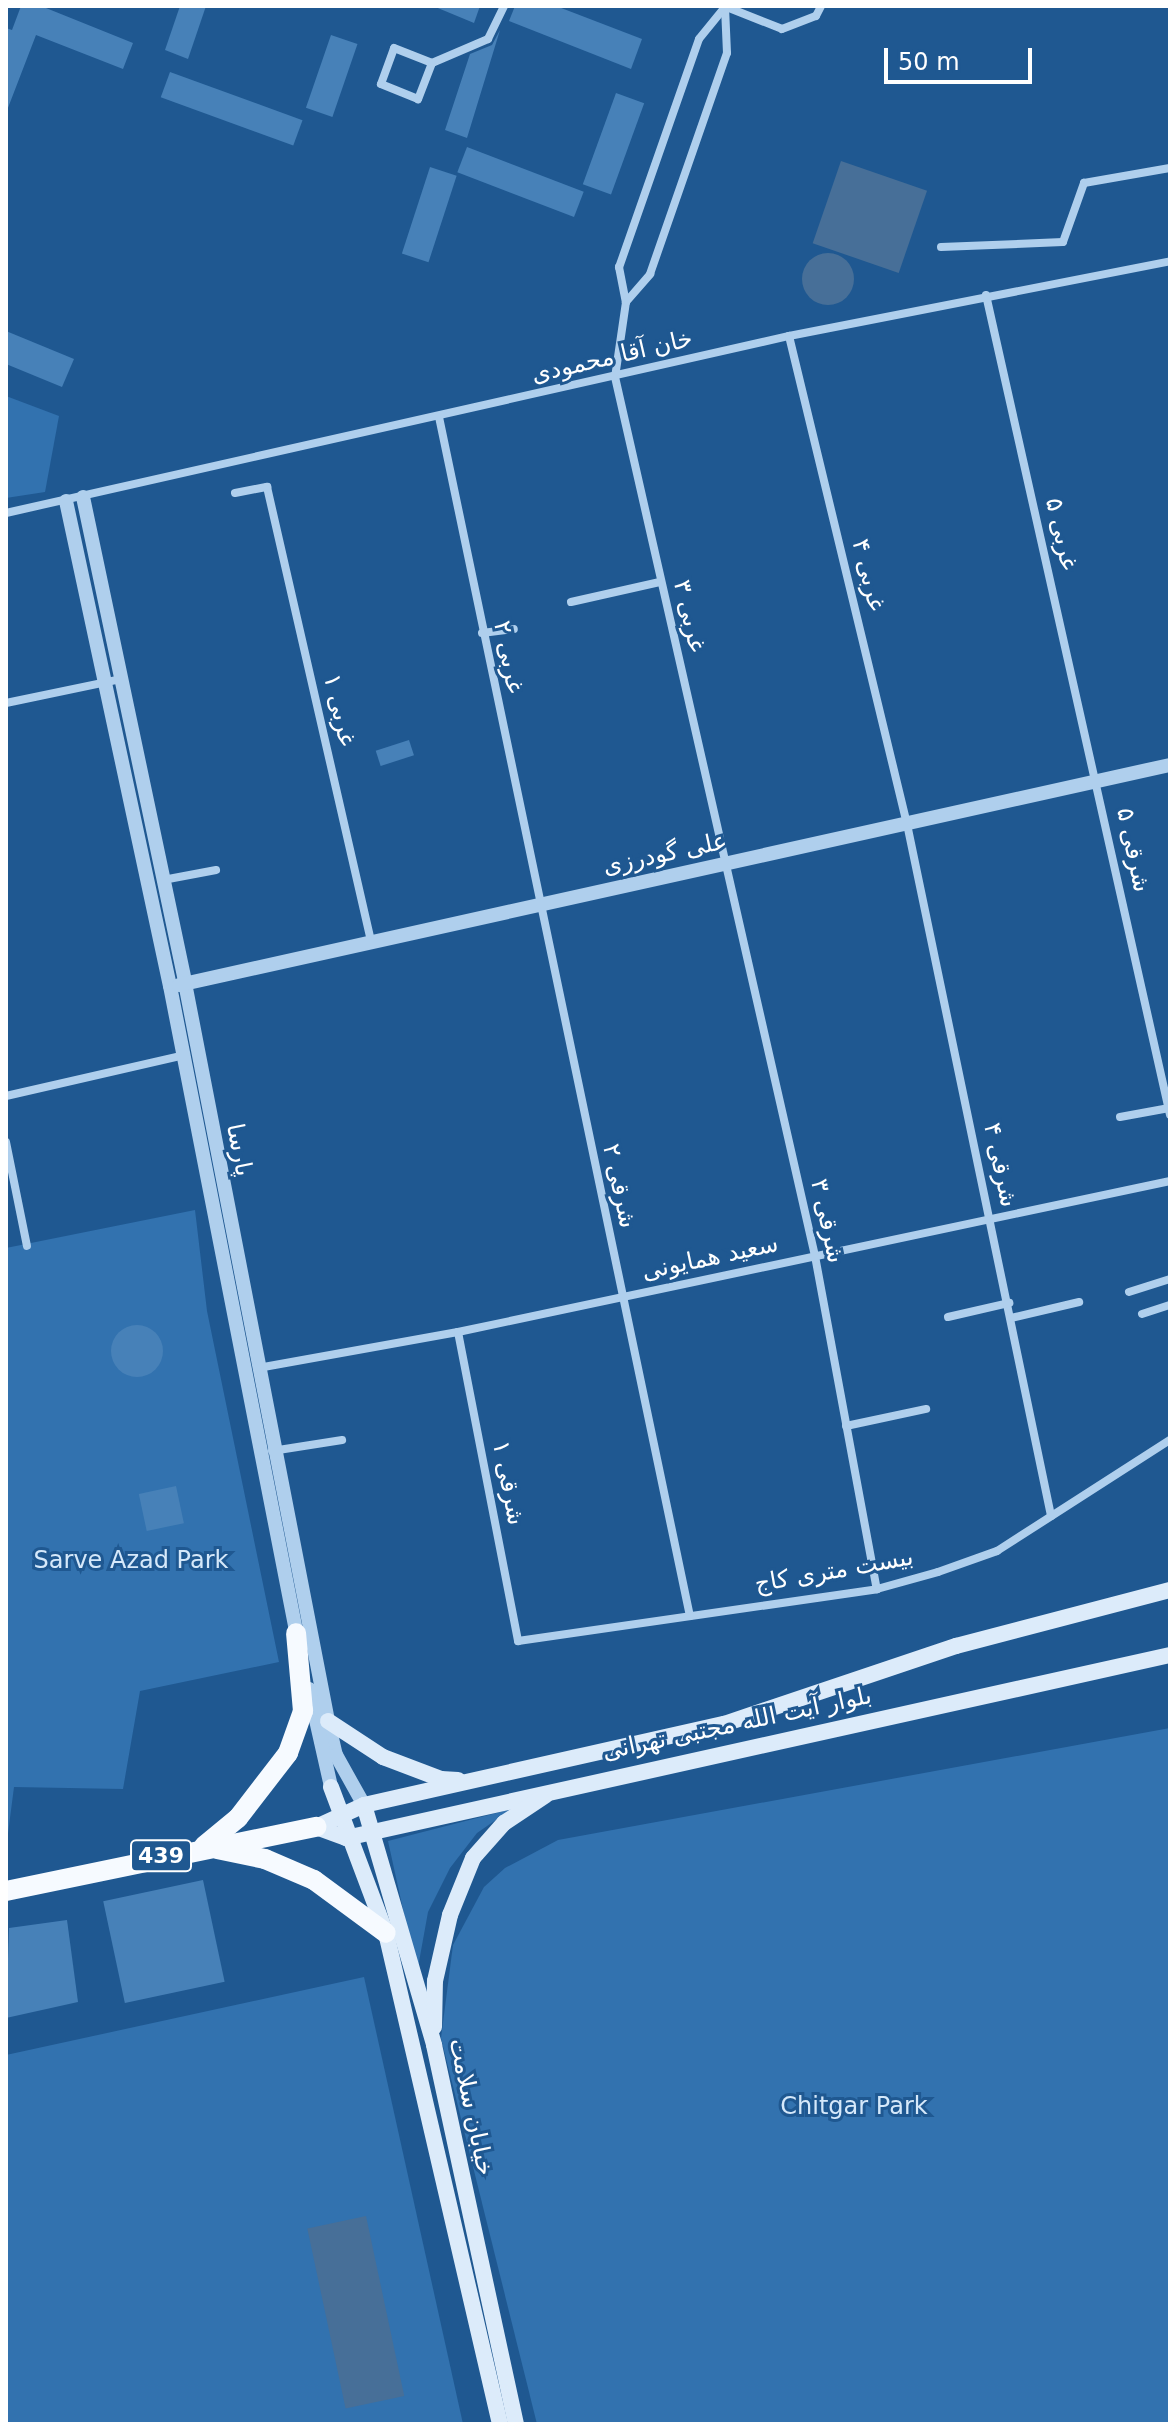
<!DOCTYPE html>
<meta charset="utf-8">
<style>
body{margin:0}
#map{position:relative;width:1176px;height:2430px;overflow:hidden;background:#1f5891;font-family:"DejaVu Sans",Vazirmatn,sans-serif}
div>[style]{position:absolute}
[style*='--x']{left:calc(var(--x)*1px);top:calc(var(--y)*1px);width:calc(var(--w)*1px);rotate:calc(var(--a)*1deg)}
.green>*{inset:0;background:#3272af}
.water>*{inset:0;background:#476f98;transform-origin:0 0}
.round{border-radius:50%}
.building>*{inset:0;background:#4781b8;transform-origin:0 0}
.minor>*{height:8px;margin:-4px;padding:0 4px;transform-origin:4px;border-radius:4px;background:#afcfed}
.tertiary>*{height:14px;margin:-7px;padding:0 7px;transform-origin:7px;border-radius:7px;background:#afcfed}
.secondary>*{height:16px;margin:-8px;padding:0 8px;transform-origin:8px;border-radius:8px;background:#dcebfa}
.primary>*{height:20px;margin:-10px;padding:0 10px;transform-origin:10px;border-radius:10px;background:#f6faff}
span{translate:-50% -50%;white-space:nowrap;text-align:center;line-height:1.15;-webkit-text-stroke:6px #1f5891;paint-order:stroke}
.shield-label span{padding:2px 6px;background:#1f5891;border:2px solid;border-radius:6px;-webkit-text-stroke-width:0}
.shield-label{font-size:22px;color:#fff;font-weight:700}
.street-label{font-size:24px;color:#fff}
.park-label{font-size:24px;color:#d5e8fa}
.frame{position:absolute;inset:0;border:8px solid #fff;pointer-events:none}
.scale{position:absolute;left:884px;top:48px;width:148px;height:36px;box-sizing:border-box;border:4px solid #fff;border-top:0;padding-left:10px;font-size:24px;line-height:28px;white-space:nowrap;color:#fff;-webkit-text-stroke:6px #1f5891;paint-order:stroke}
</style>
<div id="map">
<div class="green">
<i style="clip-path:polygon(6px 396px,59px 416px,45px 492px,6px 498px)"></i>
<i style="clip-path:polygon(195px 1210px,207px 1311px,279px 1662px,140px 1691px,123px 1789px,14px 1787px,6px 1849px,6px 1248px)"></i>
<i style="clip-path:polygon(1170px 1728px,1170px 2424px,537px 2424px,441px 2038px,453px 1945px,484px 1887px,505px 1868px,558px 1840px)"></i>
<i style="clip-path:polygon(512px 1809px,477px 1833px,450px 1868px,428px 1912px,417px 1973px,388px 1841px)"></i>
<i style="clip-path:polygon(364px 1977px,463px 2424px,6px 2424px,6px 2055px)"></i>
</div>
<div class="water">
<i style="left:841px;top:161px;width:91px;height:87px;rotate:19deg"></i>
<i class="round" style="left:802px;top:253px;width:52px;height:52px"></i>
<i style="left:366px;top:2216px;width:184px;height:60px;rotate:78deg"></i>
</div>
<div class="building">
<i style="clip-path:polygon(21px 6px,41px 6px,133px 43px,123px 69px,36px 35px,6px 113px,6px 28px,12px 30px)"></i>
<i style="clip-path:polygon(180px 6px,206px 6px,188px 59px,165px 50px)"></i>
<i style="clip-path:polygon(433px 6px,480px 6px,474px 23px)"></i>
<i style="clip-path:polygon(515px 6px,556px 6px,642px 39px,631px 69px,509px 21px)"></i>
<i style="clip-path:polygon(500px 30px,467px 138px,445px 130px,470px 54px,492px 45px)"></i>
<i style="left:331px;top:35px;width:28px;height:77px;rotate:19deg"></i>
<i style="left:170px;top:72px;width:141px;height:27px;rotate:20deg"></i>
<i style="left:616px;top:93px;width:30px;height:97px;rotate:20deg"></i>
<i style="left:467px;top:147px;width:125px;height:27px;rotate:21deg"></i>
<i style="left:430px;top:167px;width:28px;height:91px;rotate:18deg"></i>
<i style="clip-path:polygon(6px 331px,74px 359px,62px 387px,6px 364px)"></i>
<i style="left:409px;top:740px;width:16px;height:35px;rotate:72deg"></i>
<i class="round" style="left:111px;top:1325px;width:52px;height:52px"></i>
<i style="left:176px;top:1486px;width:38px;height:38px;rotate:78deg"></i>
<i style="left:203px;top:1880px;width:104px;height:102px;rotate:78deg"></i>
<i style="clip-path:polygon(67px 1920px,78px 2002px,6px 2018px,9px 1928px)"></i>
</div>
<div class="minor">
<i style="--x:724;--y:6;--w:62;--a:21.6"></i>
<i style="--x:782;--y:29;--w:36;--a:-21"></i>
<i style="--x:816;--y:16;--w:11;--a:-63"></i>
<i style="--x:725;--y:7;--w:41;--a:129.1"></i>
<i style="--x:699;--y:39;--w:242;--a:109.3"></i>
<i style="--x:619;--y:267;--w:36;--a:79"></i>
<i style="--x:626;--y:302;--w:76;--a:98.3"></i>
<i style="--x:615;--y:377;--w:901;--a:77.18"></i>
<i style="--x:815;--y:1256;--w:339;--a:79.5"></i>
<i style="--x:432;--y:63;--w:39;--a:111"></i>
<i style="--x:418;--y:99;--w:40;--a:-158"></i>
<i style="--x:381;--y:84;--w:38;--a:-70"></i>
<i style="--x:394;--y:48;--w:41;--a:21.5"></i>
<i style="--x:432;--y:63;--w:61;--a:-23.2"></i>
<i style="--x:488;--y:39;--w:37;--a:-64"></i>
<i style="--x:941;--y:247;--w:122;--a:-2.3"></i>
<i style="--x:1063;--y:242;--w:63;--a:-70.4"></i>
<i style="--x:1084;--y:183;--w:87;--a:-9.9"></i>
<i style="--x:986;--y:295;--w:840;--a:77.35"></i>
<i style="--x:626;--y:302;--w:37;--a:-49"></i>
<i style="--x:650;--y:274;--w:234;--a:-70.8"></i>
<i style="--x:727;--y:53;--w:45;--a:-92.5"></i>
<i style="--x:789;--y:336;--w:502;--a:76.41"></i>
<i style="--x:907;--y:824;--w:707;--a:78.24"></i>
<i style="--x:439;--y:417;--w:1225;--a:78.18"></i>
<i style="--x:235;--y:493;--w:33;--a:-11"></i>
<i style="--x:267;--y:487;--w:467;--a:77.1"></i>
<i style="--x:6;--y:513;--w:803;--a:-12.74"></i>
<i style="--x:789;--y:336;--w:388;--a:-11.1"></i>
<i style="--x:571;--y:602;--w:91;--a:-12.7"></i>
<i style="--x:482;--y:633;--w:32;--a:-7"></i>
<i style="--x:6;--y:703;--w:117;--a:-11.8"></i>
<i style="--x:163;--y:880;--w:54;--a:-10.7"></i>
<i style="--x:6;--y:1096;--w:184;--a:-12.9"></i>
<i style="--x:1120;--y:1117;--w:50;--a:-10.4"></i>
<i style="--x:6;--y:1142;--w:106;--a:78.6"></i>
<i style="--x:1129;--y:1292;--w:43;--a:-17.6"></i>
<i style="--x:1142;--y:1314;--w:29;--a:-18"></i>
<i style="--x:948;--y:1317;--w:63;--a:-12.9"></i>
<i style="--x:1011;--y:1318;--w:70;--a:-13.2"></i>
<i style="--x:458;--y:1332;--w:315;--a:79"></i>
<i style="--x:518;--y:1641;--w:363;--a:-8.2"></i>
<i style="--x:877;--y:1589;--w:63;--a:-15.6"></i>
<i style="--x:938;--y:1572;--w:63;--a:-19.6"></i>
<i style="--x:997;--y:1551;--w:206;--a:-32.7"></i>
<i style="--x:258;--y:1368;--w:203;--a:-10.2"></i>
<i style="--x:458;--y:1332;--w:728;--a:-11.97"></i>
<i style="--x:846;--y:1426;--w:82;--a:-12"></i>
<i style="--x:272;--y:1451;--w:71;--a:-8.9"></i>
</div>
<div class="tertiary">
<i style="--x:83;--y:497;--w:497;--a:78.1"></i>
<i style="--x:185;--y:983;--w:752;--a:79.03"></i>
<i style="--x:328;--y:1721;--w:35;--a:77"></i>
<i style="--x:336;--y:1755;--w:57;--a:60.8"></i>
<i style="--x:66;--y:501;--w:496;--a:77.9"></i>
<i style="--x:170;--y:986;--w:667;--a:78.94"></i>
<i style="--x:179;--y:985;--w:1015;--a:-12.52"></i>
<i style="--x:309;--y:1689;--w:100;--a:77.3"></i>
</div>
<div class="secondary">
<i style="--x:328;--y:1721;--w:66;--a:33.2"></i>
<i style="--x:383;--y:1757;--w:62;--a:20.8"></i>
<i style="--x:441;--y:1779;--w:17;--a:3"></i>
<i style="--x:331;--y:1787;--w:156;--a:69.4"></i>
<i style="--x:386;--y:1933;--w:504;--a:76.93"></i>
<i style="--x:364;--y:1805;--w:250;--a:73.7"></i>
<i style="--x:434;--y:2045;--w:388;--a:77.8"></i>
<i style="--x:316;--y:1827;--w:53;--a:-24.6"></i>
<i style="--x:364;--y:1805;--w:369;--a:-12.7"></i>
<i style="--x:724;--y:1724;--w:245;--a:-18.6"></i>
<i style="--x:956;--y:1646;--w:221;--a:-14.7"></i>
<i style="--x:316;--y:1827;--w:32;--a:20"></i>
<i style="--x:346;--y:1838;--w:844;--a:-12.52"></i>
<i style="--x:434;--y:2027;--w:46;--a:-88.8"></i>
<i style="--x:435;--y:1981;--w:68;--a:-77.2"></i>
<i style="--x:450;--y:1915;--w:61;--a:-68"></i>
<i style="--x:473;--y:1858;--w:47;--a:-48.5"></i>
<i style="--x:504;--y:1823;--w:50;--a:-33.7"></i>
</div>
<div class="primary">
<i style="--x:204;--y:1846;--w:44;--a:-39.5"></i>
<i style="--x:238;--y:1818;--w:82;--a:-52.4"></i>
<i style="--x:288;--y:1753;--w:45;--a:-70.3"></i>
<i style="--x:303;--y:1711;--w:78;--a:-95.1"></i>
<i style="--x:217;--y:1849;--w:49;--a:11.8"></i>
<i style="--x:265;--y:1859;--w:53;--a:23.2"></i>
<i style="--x:314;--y:1880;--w:89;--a:36.4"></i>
<i style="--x:6;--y:1891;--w:317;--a:-11.7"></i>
</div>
<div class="shield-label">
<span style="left:161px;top:1856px">439</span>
</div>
<div class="street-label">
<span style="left:612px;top:357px;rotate:-13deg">خان آقا محمودی</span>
<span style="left:1061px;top:534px;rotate:77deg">۵ غربی</span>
<span style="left:868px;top:575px;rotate:76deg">۴ غربی</span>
<span style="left:689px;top:616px;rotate:77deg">۳ غربی</span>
<span style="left:508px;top:657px;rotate:79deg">۲ غربی</span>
<span style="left:339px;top:710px;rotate:77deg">۱ غربی</span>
<span style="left:1133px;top:850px;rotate:78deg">۵ شرقی</span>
<span style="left:665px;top:854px;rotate:-12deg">علی گودرزی</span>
<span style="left:239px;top:1150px;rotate:79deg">پارسا</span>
<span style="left:1000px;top:1165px;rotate:78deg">۴ شرقی</span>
<span style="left:619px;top:1186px;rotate:78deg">۲ شرقی</span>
<span style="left:827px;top:1221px;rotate:78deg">۳ شرقی</span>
<span style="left:710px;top:1258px;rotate:-12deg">سعید همایونی</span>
<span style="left:508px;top:1483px;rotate:79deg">۱ شرقی</span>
<span style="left:834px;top:1571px;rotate:-10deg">بیست متری کاج</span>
<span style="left:737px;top:1724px;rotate:-12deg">بلوار آیت الله مجتبی تهرانی</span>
<span style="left:471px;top:2107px;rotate:78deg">خیابان سلامت</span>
</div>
<div class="park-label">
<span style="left:131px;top:1561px">Sarve Azad Park</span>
<span style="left:854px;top:2107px">Chitgar Park</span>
</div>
<div class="frame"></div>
<div class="scale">50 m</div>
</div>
